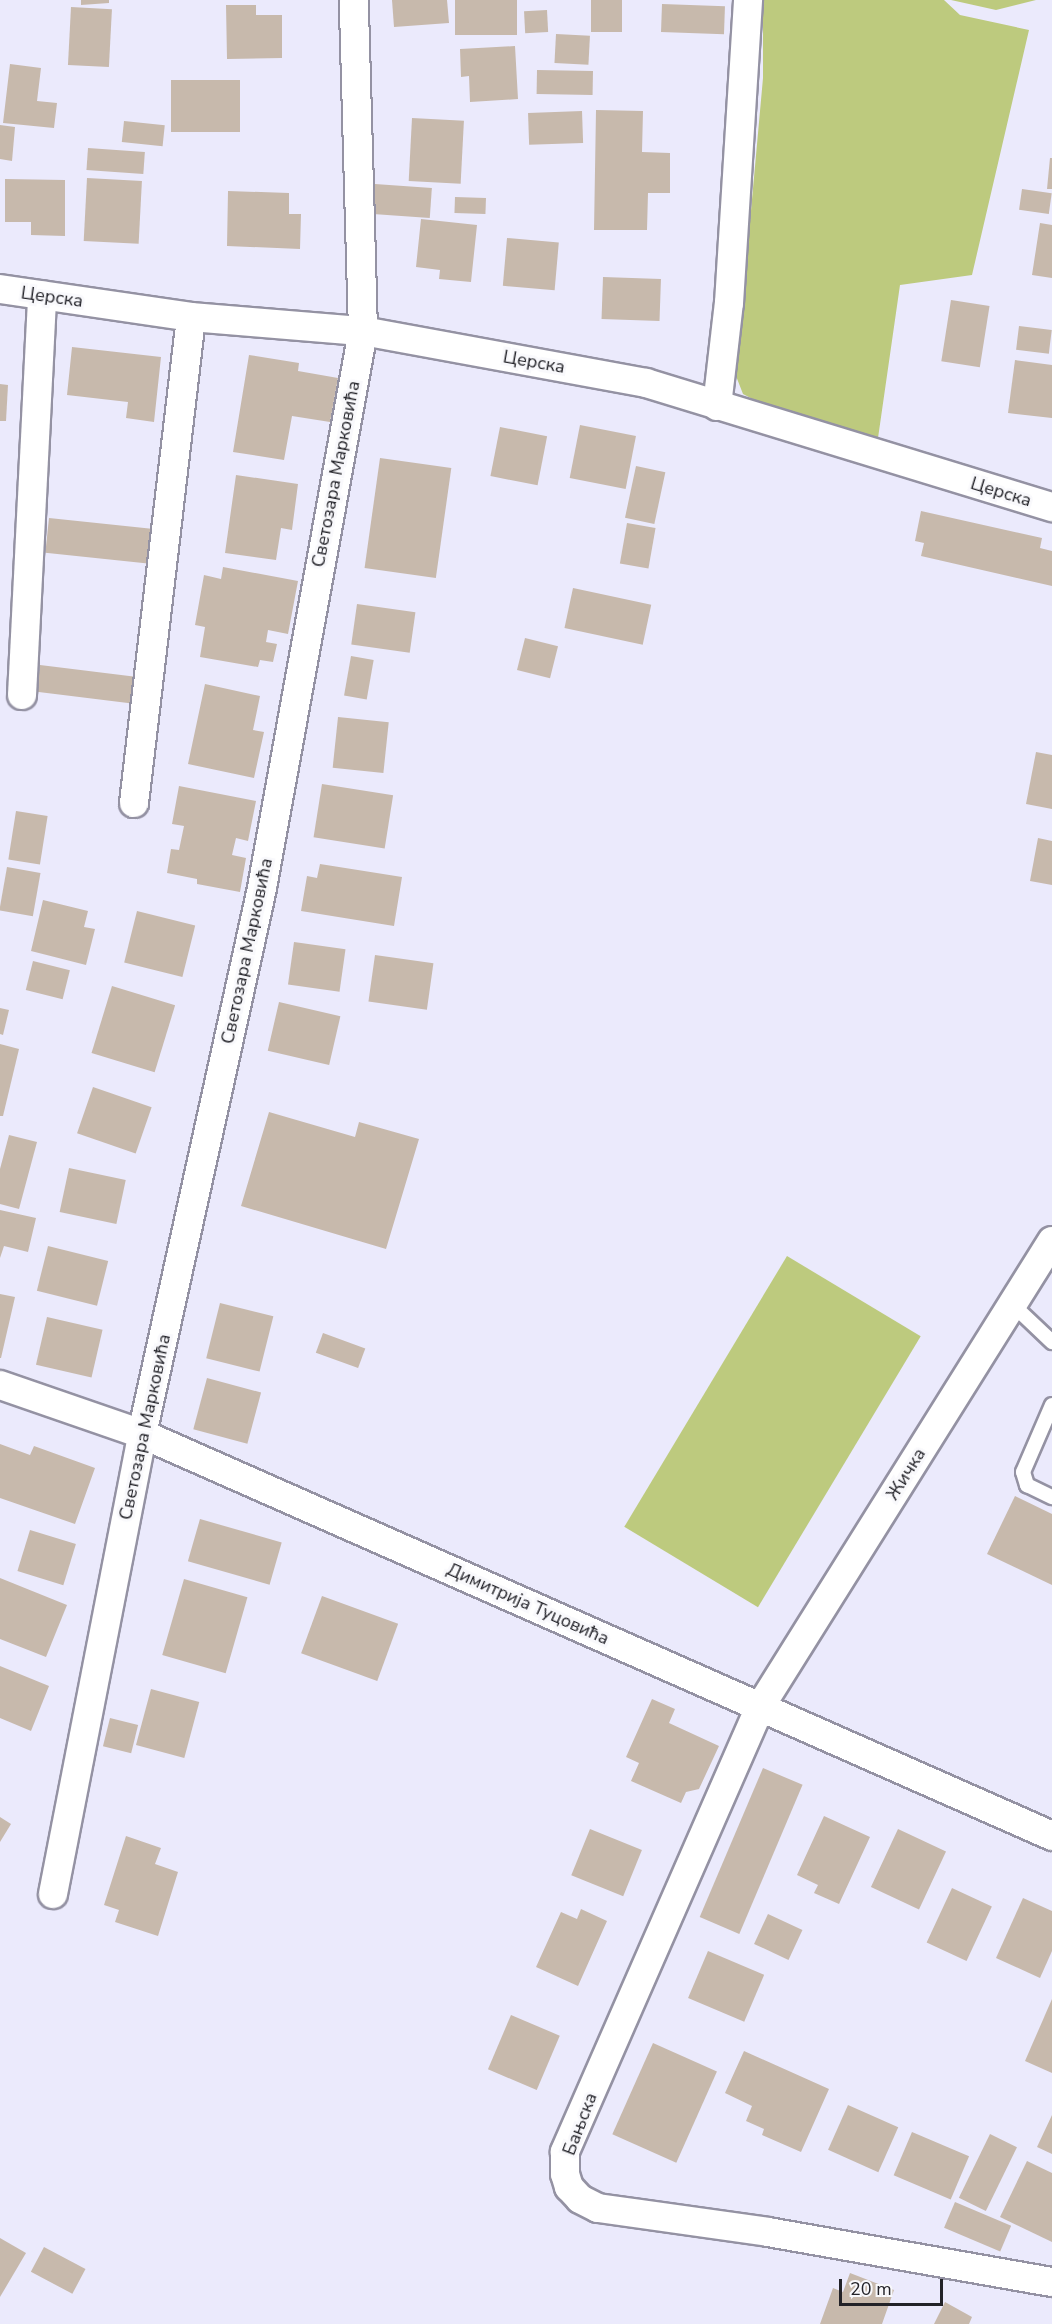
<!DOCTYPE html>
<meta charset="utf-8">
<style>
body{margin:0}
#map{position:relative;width:1052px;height:2324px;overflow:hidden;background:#ebeafc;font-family:"Nunito Sans",sans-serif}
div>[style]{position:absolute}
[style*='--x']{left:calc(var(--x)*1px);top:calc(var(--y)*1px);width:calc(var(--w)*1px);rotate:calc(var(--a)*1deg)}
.green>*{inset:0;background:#bdca7e;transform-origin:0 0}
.building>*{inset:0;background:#c7b9ac;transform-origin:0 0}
.roads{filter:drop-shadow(2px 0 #9492a3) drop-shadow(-2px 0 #9492a3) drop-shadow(0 2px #9492a3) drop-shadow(0 -2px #9492a3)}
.service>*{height:14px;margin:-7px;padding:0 7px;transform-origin:7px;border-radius:7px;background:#fff}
.minor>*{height:28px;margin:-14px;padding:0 14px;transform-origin:14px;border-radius:14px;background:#fff}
span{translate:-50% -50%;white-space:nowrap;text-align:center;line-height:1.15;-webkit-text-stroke:6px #f9f9fc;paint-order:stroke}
.street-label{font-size:18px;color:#222228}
.scale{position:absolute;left:839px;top:2279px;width:104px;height:27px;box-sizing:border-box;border:3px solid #222228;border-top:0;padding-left:8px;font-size:18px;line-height:21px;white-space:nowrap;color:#222228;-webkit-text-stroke:4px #f9f9fc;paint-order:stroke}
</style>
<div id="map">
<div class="green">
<i style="clip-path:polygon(763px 0,944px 0,960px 15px,1029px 30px,972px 275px,900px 285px,877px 445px,791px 419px,743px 394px,736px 376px,763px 78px)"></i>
<i style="clip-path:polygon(951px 0,1036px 0,996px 10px)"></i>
<i style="left:787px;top:1256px;width:156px;height:316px;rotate:31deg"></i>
</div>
<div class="building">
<i style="clip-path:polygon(81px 0,109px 0,109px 3px,81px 5px)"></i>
<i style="clip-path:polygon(392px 0,447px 0,449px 23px,394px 27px)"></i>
<i style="left:455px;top:0;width:62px;height:35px"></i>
<i style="left:591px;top:0;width:31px;height:32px"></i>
<i style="left:662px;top:4px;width:63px;height:28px;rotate:2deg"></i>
<i style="clip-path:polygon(226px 5px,256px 5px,256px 15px,282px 15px,282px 58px,227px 59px)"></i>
<i style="left:71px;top:7px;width:41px;height:58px;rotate:3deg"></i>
<i style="left:547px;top:10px;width:22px;height:23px;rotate:87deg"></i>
<i style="left:556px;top:34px;width:34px;height:29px;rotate:3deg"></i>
<i style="clip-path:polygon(515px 46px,518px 99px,470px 102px,469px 76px,461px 77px,460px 49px)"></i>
<i style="clip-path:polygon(10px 64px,41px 68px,37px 101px,57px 103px,54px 128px,3px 123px)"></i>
<i style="left:537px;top:70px;width:56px;height:24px;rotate:1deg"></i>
<i style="left:171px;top:80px;width:69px;height:52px"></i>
<i style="clip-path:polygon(596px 110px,643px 111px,642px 152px,670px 153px,670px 193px,648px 193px,647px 230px,594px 230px)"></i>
<i style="left:582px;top:111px;width:32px;height:54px;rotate:88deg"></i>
<i style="left:412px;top:118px;width:52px;height:63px;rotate:3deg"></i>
<i style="left:124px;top:121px;width:41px;height:21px;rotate:6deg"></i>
<i style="clip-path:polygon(0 125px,15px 127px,12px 161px,0 159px)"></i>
<i style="left:88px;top:148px;width:57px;height:22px;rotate:4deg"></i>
<i style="clip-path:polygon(1050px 158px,1052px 158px,1052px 189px,1047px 189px)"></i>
<i style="left:87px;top:178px;width:55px;height:63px;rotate:3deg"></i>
<i style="clip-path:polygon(5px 179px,65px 180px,65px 236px,31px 235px,31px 222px,5px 222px)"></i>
<i style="left:375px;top:184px;width:57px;height:30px;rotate:4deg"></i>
<i style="left:1022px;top:189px;width:30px;height:21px;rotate:8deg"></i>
<i style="clip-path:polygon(228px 191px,289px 193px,289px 214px,301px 214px,300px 249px,227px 246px)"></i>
<i style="left:455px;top:197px;width:31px;height:16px;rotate:2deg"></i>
<i style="clip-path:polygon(421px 219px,477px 225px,471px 282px,439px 279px,440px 270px,416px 267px)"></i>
<i style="clip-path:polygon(1040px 223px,1052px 225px,1052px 278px,1032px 275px)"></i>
<i style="left:507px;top:238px;width:52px;height:48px;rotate:5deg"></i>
<i style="left:603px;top:277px;width:58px;height:42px;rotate:2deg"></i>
<i style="left:951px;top:300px;width:39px;height:62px;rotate:9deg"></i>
<i style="left:1019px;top:326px;width:33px;height:24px;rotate:7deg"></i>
<i style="clip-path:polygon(72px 347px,161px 357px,154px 422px,126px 418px,128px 402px,67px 395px)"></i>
<i style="clip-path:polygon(249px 355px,299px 363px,298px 371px,338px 378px,330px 422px,292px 416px,284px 460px,233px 452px)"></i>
<i style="clip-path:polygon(1015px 360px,1052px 365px,1052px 418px,1008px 413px)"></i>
<i style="clip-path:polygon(0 384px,8px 385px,6px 421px,0 421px)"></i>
<i style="left:580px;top:425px;width:57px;height:54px;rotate:11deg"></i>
<i style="left:500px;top:427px;width:48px;height:50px;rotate:11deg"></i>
<i style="left:380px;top:458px;width:72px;height:111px;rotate:8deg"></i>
<i style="left:636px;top:466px;width:30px;height:53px;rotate:12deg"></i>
<i style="clip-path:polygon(236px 475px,298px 484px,292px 530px,281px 528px,276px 560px,225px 553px)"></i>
<i style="clip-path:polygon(921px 511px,1042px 538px,1040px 548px,1052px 551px,1052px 586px,921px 556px,924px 543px,915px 541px)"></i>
<i style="left:49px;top:518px;width:103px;height:35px;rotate:6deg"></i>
<i style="left:627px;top:523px;width:29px;height:41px;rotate:10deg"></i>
<i style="clip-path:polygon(223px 567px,298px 581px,288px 634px,268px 630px,266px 642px,277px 644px,273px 662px,260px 660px,258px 667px,200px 657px,205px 627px,195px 625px,204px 575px,221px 579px)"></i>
<i style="left:573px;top:588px;width:80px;height:41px;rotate:12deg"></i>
<i style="left:357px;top:604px;width:59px;height:41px;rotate:8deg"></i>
<i style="left:525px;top:638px;width:34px;height:33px;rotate:14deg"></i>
<i style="left:351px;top:656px;width:23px;height:40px;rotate:10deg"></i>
<i style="left:40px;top:665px;width:96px;height:27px;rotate:7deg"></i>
<i style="clip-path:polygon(205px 684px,260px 696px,253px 730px,264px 732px,254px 778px,188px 764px)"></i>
<i style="left:338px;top:717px;width:51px;height:51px;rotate:6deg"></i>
<i style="clip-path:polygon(1036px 752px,1052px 755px,1052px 809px,1026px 804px)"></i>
<i style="left:322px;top:784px;width:72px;height:54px;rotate:9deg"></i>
<i style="clip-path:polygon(179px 786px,256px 801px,248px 841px,236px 838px,232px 855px,246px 858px,240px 892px,197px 884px,197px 879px,167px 873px,171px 849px,179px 850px,184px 826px,172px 824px)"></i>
<i style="left:16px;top:811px;width:32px;height:49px;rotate:9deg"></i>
<i style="clip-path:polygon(1038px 838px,1052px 841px,1052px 885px,1030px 881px)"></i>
<i style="clip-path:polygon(320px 864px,402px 877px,394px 926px,301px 911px,307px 876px,317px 878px)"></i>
<i style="left:7px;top:867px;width:34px;height:44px;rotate:10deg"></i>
<i style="clip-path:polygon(43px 900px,88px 911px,84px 927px,95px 929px,86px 965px,31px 951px)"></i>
<i style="left:137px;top:911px;width:60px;height:53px;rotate:14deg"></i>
<i style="left:294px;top:942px;width:52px;height:43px;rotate:8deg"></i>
<i style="left:375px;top:955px;width:59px;height:47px;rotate:8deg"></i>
<i style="left:33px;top:961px;width:38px;height:30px;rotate:14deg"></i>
<i style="left:112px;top:986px;width:66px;height:70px;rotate:17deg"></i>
<i style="left:279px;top:1002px;width:63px;height:50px;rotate:13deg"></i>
<i style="clip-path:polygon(0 1008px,9px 1010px,3px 1035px,0 1034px)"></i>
<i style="clip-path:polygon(0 1044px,19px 1049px,3px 1116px,0 1116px)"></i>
<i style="left:93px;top:1087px;width:62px;height:49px;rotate:19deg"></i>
<i style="clip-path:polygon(269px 1112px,355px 1137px,359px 1122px,419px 1139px,386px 1249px,241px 1206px)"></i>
<i style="clip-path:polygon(9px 1135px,37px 1142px,19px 1209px,0 1204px,0 1169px)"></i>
<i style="left:69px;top:1168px;width:58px;height:45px;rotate:12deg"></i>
<i style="clip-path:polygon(0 1210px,36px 1218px,28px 1252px,4px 1246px,0 1258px)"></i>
<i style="left:48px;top:1246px;width:62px;height:46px;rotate:14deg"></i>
<i style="clip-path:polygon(0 1294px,15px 1297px,1px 1358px,0 1358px)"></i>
<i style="left:220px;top:1303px;width:55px;height:57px;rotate:14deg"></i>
<i style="left:47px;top:1317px;width:57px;height:49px;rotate:13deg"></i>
<i style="left:323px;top:1333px;width:45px;height:21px;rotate:20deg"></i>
<i style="left:207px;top:1378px;width:56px;height:53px;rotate:15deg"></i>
<i style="clip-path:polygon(0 1444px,30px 1455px,34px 1446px,95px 1468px,75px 1524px,0 1498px)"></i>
<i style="clip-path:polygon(1015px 1496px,1052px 1514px,1052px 1585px,987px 1554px)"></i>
<i style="left:200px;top:1519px;width:85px;height:44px;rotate:16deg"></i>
<i style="left:30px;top:1530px;width:48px;height:43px;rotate:17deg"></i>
<i style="clip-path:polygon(0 1578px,67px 1605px,46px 1657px,0 1639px)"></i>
<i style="left:184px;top:1579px;width:66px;height:79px;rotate:16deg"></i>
<i style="left:322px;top:1596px;width:81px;height:61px;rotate:20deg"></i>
<i style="clip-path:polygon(0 1666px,49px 1686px,31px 1731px,0 1718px)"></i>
<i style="left:151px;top:1689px;width:50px;height:58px;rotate:15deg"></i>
<i style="clip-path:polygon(652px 1699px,675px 1709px,669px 1723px,719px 1746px,699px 1789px,686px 1792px,681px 1803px,631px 1781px,639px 1763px,626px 1757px)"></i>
<i style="left:110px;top:1718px;width:29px;height:29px;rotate:14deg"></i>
<i style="left:763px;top:1768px;width:43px;height:162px;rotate:23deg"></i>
<i style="clip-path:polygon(824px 1816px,870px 1837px,839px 1904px,814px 1893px,818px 1885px,797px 1875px)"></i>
<i style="clip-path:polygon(0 1817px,11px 1824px,0 1842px)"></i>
<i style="left:590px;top:1829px;width:56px;height:50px;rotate:22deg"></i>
<i style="left:898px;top:1829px;width:53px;height:64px;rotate:25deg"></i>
<i style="clip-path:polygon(126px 1836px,161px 1848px,155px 1864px,178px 1872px,158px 1936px,115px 1922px,119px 1910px,104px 1905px)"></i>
<i style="left:952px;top:1888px;width:44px;height:60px;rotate:25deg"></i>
<i style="clip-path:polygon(1023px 1898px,1052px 1911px,1052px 1951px,1040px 1978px,996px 1958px)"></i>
<i style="clip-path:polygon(581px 1909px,607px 1921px,578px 1986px,536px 1967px,561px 1912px,577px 1919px)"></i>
<i style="left:768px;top:1914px;width:38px;height:33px;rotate:25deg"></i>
<i style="left:708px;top:1951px;width:61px;height:51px;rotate:23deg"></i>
<i style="clip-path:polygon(1052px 1999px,1052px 2073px,1025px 2061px)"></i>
<i style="left:511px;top:2015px;width:53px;height:59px;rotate:23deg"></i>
<i style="left:653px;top:2043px;width:70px;height:100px;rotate:24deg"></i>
<i style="clip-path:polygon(744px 2051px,829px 2089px,801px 2152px,762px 2135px,764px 2129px,746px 2121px,752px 2106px,725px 2093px)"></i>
<i style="left:848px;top:2105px;width:55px;height:49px;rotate:24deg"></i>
<i style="clip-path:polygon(1052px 2115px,1052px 2154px,1037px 2147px)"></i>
<i style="left:912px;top:2132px;width:62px;height:47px;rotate:23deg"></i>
<i style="left:990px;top:2134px;width:30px;height:71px;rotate:26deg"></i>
<i style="clip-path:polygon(1027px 2161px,1052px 2173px,1052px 2242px,1000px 2217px)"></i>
<i style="left:955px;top:2202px;width:61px;height:28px;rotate:23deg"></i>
<i style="clip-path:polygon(0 2238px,26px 2253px,0 2297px)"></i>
<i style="left:44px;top:2247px;width:47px;height:28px;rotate:28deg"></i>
<i style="clip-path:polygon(850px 2273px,894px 2290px,882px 2324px,820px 2324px,833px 2288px,843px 2292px)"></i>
<i style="clip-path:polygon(945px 2302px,972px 2317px,969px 2324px,934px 2324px)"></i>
</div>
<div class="roads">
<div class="service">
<i style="--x:1013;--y:1305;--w:54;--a:43.5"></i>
<i style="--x:1052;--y:1405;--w:73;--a:113.4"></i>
<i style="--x:1023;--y:1472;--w:14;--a:73"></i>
<i style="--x:1027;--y:1485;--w:28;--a:26"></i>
</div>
<div class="minor">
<i style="--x:0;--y:289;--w:193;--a:8.3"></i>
<i style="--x:191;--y:317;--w:173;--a:4.7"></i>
<i style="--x:363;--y:331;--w:288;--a:10.4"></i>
<i style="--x:646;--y:383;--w:425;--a:17"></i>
<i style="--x:717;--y:406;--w:104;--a:-83.4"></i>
<i style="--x:729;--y:303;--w:304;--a:-86.4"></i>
<i style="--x:22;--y:695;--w:400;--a:-87.1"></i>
<i style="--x:134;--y:803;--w:489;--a:-83.3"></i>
<i style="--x:1052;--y:1241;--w:550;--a:122.07"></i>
<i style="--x:760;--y:1707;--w:486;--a:113.7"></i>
<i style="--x:565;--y:2152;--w:22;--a:90"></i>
<i style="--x:565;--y:2174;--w:14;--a:73"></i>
<i style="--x:569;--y:2187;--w:16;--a:47"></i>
<i style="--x:580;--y:2199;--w:20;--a:27"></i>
<i style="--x:598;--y:2208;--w:172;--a:8"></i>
<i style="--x:768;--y:2232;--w:288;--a:10"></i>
<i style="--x:0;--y:1385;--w:150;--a:19"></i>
<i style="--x:142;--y:1434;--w:995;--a:23.83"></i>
<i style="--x:53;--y:1894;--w:469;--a:-79"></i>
<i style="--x:142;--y:1434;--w:559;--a:-77.6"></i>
<i style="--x:262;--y:888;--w:566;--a:-79.72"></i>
<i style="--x:363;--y:331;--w:331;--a:-91.6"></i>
</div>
</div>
<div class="street-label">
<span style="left:52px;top:297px;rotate:8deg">Церска</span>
<span style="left:534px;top:362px;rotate:10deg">Церска</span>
<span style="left:336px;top:474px;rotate:-79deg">Светозара Марковића</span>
<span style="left:1001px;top:492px;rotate:17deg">Церска</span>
<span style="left:247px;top:951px;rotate:-78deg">Светозара Марковића</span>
<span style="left:145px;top:1427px;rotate:-78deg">Светозара Марковића</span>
<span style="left:906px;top:1474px;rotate:-58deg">Жичка</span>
<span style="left:528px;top:1604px;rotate:24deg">Димитрија Туцовића</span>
<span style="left:580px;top:2124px;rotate:-69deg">Бањска</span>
</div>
<div class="scale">20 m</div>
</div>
